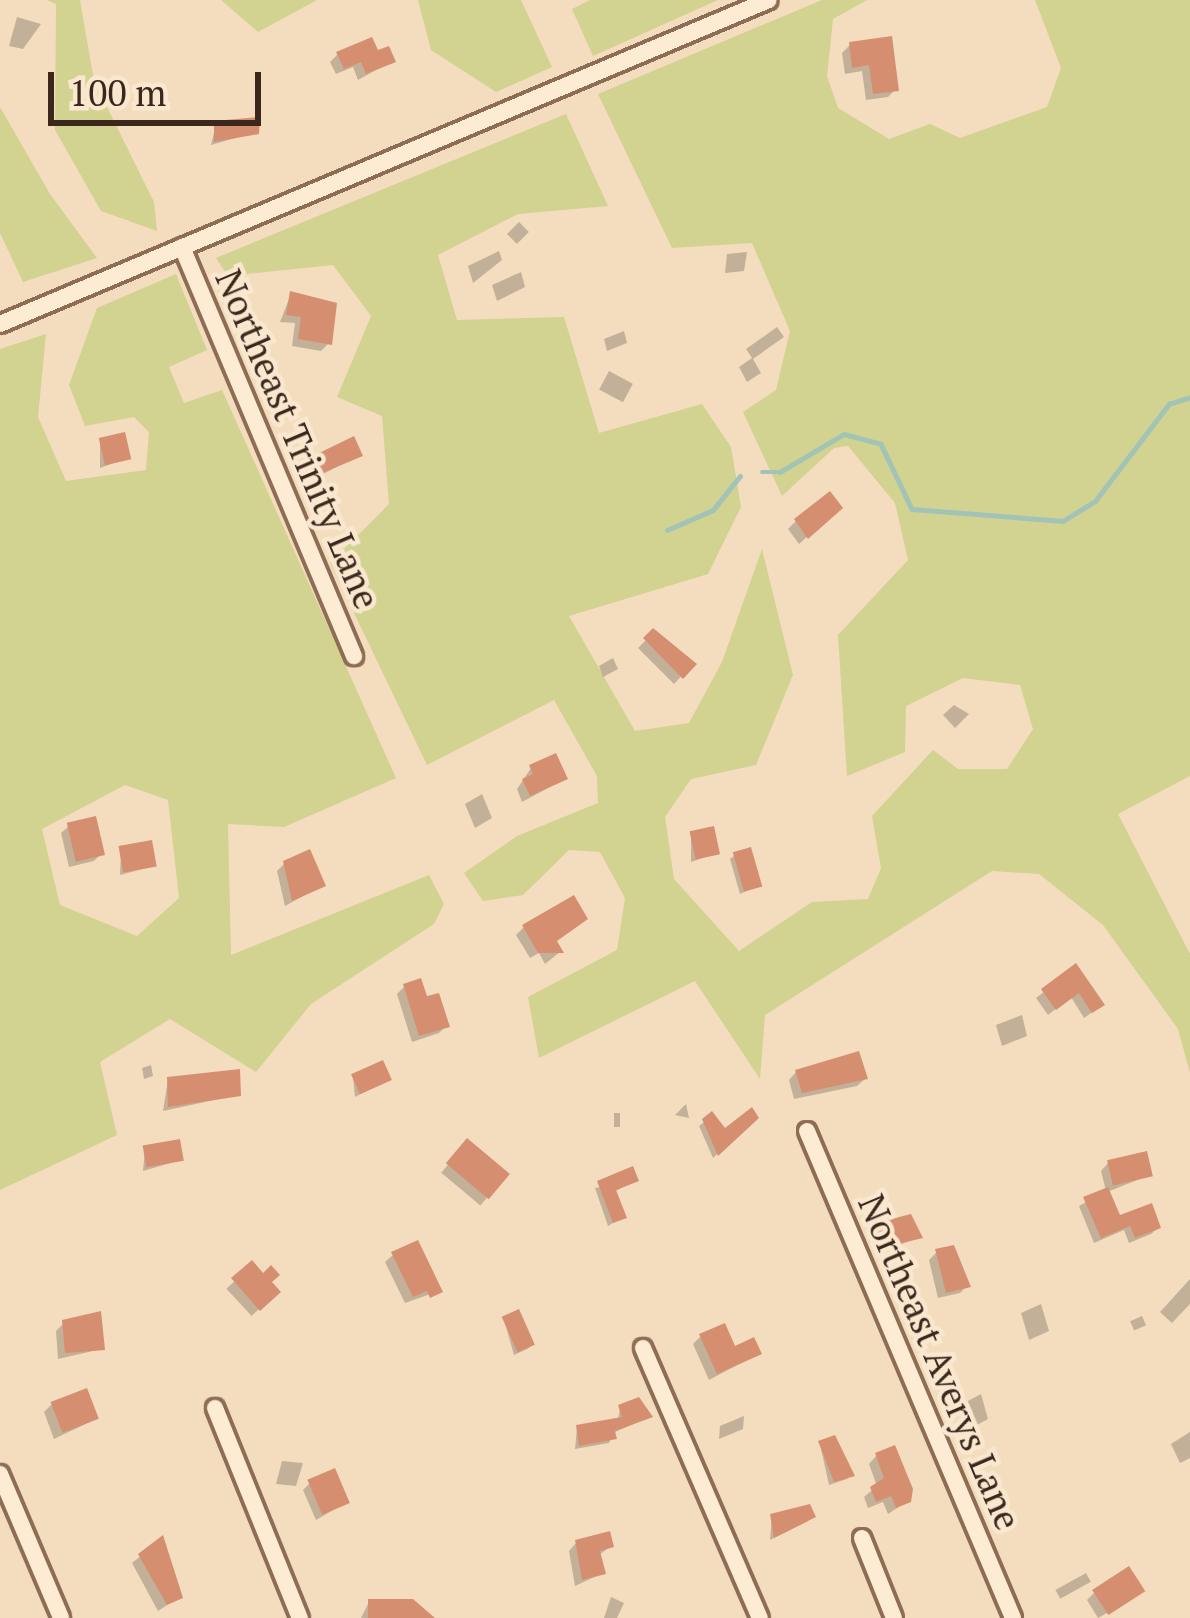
<!DOCTYPE html>
<style>
body{margin:0}
#map{position:relative;width:1190px;height:1618px;overflow:hidden;background:#f3ddbe;font-family:"PT Serif",serif}
div>[style]{position:absolute}
[style*='--x']{left:calc(var(--x)*1px);top:calc(var(--y)*1px);width:calc(var(--w)*1px);rotate:calc(var(--a)*1deg)}
.green>*{inset:0;background:#d2d291}
.shadow>*{inset:0;background:#0003;transform-origin:0 0}
.stream>*{height:4.5px;margin:-2.25px;padding:0 2.25px;transform-origin:2.25px;border-radius:2.25px;background:#a2c4b6}
.building>*{inset:0;background:#d58f70;transform-origin:0 0}
.roads{filter:drop-shadow(3px 0 #8e6d55) drop-shadow(-3px 0 #8e6d55) drop-shadow(0 3px #8e6d55) drop-shadow(0 -3px #8e6d55)}
.minor>*{height:16px;margin:-8px;padding:0 8px;transform-origin:8px;border-radius:8px;background:#fdebd3}
span{translate:-50% -50%;white-space:nowrap;text-align:center;line-height:1.15;-webkit-text-stroke:9px #f9e8cf;paint-order:stroke}
.street-label{font-size:36px;color:#3b271b}
.scale{position:absolute;left:48px;top:72px;width:213px;height:54px;box-sizing:border-box;border:6px solid #3b271b;border-top:0;padding-left:15px;font-size:36px;line-height:42px;white-space:nowrap;color:#3b271b;-webkit-text-stroke:9px #f9e8cf;paint-order:stroke}
</style>
<div id="map">
<div class="green">
<i style="clip-path:polygon(47px 0,80px 0,94px 81px,154px 202px,157px 231px,101px 211px,55px 130px,56px 4px)"></i>
<i style="clip-path:polygon(221px 0,317px 0,258px 32px)"></i>
<i style="clip-path:polygon(418px 0,521px 0,552px 67px,496px 92px,431px 50px)"></i>
<i style="clip-path:polygon(590px 0,718px 0,593px 56px,572px 9px)"></i>
<i style="clip-path:polygon(822px 0,867px 0,833px 19px,827px 76px,838px 108px,889px 139px,930px 124px,960px 138px,1047px 107px,1061px 68px,1035px 0,1190px 0,1190px 776px,1118px 814px,1190px 954px,1190px 1073px,1178px 1029px,1103px 925px,1039px 874px,992px 871px,765px 1015px,760px 1079px,695px 981px,539px 1058px,528px 997px,617px 950px,625px 898px,600px 852px,569px 850px,523px 895px,483px 901px,464px 873px,517px 836px,598px 803px,597px 776px,554px 700px,427px 765px,330px 563px,389px 504px,382px 416px,337px 397px,371px 316px,333px 265px,228px 276px,216px 258px,566px 114px,608px 206px,518px 214px,438px 255px,457px 320px,564px 317px,599px 433px,702px 404px,731px 447px,741px 507px,708px 574px,569px 616px,635px 731px,689px 723px,722px 662px,762px 549px,793px 675px,756px 765px,691px 779px,665px 817px,674px 879px,739px 951px,812px 902px,868px 899px,881px 868px,872px 816px,933px 750px,958px 769px,1007px 769px,1033px 729px,1020px 685px,963px 678px,906px 706px,905px 752px,847px 776px,838px 635px,908px 560px,895px 503px,848px 446px,834px 448px,782px 496px,743px 412px,776px 390px,790px 331px,752px 243px,672px 248px,598px 94px)"></i>
<i style="clip-path:polygon(0 107px,50px 194px,97px 258px,23px 282px,0 233px)"></i>
<i style="clip-path:polygon(evenodd,176px 274px,207px 350px,169px 367px,184px 403px,222px 390px,396px 778px,284px 827px,228px 824px,231px 955px,429px 875px,444px 904px,434px 924px,311px 1004px,256px 1072px,170px 1019px,100px 1062px,117px 1135px,0 1190px,0 349px,46px 334px,38px 417px,66px 481px,146px 470px,149px 432px,134px 417px,85px 426px,69px 385px,97px 308px,176px 274px,125px 785px,168px 800px,179px 898px,137px 936px,60px 905px,42px 829px,125px 785px)"></i>
</div>
<div class="shadow">
<i style="clip-path:polygon(17px 17px,41px 24px,23px 49px,9px 46px)"></i>
<i style="clip-path:polygon(850px 45px,896px 89px,888px 97px,866px 100px,862px 71px,845px 74px,842px 53px)"></i>
<i style="clip-path:polygon(338px 54px,376px 54px,392px 61px,358px 80px,353px 67px,336px 74px,330px 62px)"></i>
<i style="clip-path:polygon(216px 124px,256px 132px,211px 145px)"></i>
<i style="left:519px;top:222px;width:14px;height:17px;rotate:45deg"></i>
<i style="clip-path:polygon(499px 251px,502px 260px,473px 283px,468px 266px)"></i>
<i style="clip-path:polygon(747px 252px,744px 271px,725px 273px,727px 254px)"></i>
<i style="clip-path:polygon(521px 272px,525px 287px,497px 301px,492px 285px)"></i>
<i style="clip-path:polygon(291px 294px,329px 343px,321px 351px,292px 346px,295px 323px,280px 322px)"></i>
<i style="clip-path:polygon(777px 327px,784px 337px,753px 359px,761px 373px,747px 382px,739px 367px,752px 358px,746px 349px)"></i>
<i style="clip-path:polygon(624px 331px,627px 343px,607px 351px,604px 339px)"></i>
<i style="left:609px;top:371px;width:27px;height:21px;rotate:28deg"></i>
<i style="clip-path:polygon(100px 441px,128px 458px,100px 468px)"></i>
<i style="clip-path:polygon(359px 455px,314px 479px,309px 466px,316px 458px)"></i>
<i style="clip-path:polygon(839px 508px,799px 544px,788px 529px,796px 521px)"></i>
<i style="clip-path:polygon(654px 632px,693px 664px,674px 684px,638px 648px)"></i>
<i style="clip-path:polygon(613px 658px,618px 669px,603px 677px,599px 666px)"></i>
<i style="clip-path:polygon(954px 705px,969px 714px,955px 728px,943px 715px)"></i>
<i style="clip-path:polygon(531px 768px,565px 779px,522px 802px,517px 789px)"></i>
<i style="clip-path:polygon(482px 794px,492px 818px,475px 828px,465px 804px)"></i>
<i style="clip-path:polygon(69px 826px,101px 854px,94px 861px,69px 867px,61px 833px)"></i>
<i style="clip-path:polygon(691px 834px,717px 853px,691px 862px)"></i>
<i style="clip-path:polygon(121px 849px,154px 866px,120px 875px)"></i>
<i style="clip-path:polygon(735px 855px,758px 885px,740px 894px,730px 859px)"></i>
<i style="clip-path:polygon(285px 863px,323px 885px,285px 906px,277px 871px)"></i>
<i style="clip-path:polygon(524px 927px,554px 942px,560px 952px,545px 964px,539px 953px,530px 958px,516px 935px)"></i>
<i style="clip-path:polygon(1076px 967px,1094px 1011px,1084px 1018px,1071px 997px,1048px 1015px,1036px 998px)"></i>
<i style="clip-path:polygon(405px 986px,446px 1026px,439px 1033px,412px 1042px,397px 994px)"></i>
<i style="clip-path:polygon(1022px 1015px,1027px 1036px,1002px 1046px,996px 1025px)"></i>
<i style="clip-path:polygon(857px 1054px,865px 1079px,857px 1086px,794px 1099px,789px 1080px,796px 1072px)"></i>
<i style="clip-path:polygon(151px 1065px,153px 1076px,144px 1079px,142px 1068px)"></i>
<i style="clip-path:polygon(353px 1077px,388px 1080px,355px 1097px)"></i>
<i style="clip-path:polygon(168px 1080px,238px 1095px,163px 1111px)"></i>
<i style="clip-path:polygon(686px 1104px,689px 1118px,675px 1115px)"></i>
<i style="left:614px;top:1113px;width:6px;height:14px"></i>
<i style="clip-path:polygon(712px 1116px,724px 1132px,756px 1117px,713px 1158px,699px 1126px)"></i>
<i style="left:467px;top:1142px;width:51px;height:40px;rotate:40deg"></i>
<i style="clip-path:polygon(145px 1149px,181px 1160px,143px 1171px)"></i>
<i style="clip-path:polygon(1108px 1163px,1150px 1175px,1107px 1192px,1118px 1219px,1158px 1228px,1151px 1234px,1129px 1243px,1124px 1230px,1094px 1243px,1079px 1206px,1106px 1191px,1101px 1171px)"></i>
<i style="clip-path:polygon(636px 1180px,614px 1192px,623px 1217px,608px 1226px,595px 1188px)"></i>
<i style="clip-path:polygon(876px 1225px,920px 1237px,878px 1253px,869px 1233px)"></i>
<i style="clip-path:polygon(937px 1252px,967px 1286px,960px 1293px,938px 1298px,929px 1260px)"></i>
<i style="clip-path:polygon(393px 1255px,439px 1291px,405px 1303px,385px 1262px)"></i>
<i style="left:252px;top:1265px;width:37px;height:35px;rotate:47deg"></i>
<i style="clip-path:polygon(1190px 1279px,1190px 1304px,1172px 1323px,1160px 1312px)"></i>
<i style="clip-path:polygon(1041px 1304px,1049px 1331px,1029px 1340px,1021px 1313px)"></i>
<i style="left:1142px;top:1316px;width:10px;height:13px;rotate:66deg"></i>
<i style="clip-path:polygon(504px 1320px,532px 1345px,527px 1349px,514px 1355px)"></i>
<i style="clip-path:polygon(64px 1323px,102px 1349px,58px 1359px,56px 1331px)"></i>
<i style="clip-path:polygon(701px 1336px,734px 1350px,758px 1354px,709px 1380px,693px 1344px)"></i>
<i style="clip-path:polygon(981px 1394px,988px 1419px,975px 1426px,968px 1401px)"></i>
<i style="clip-path:polygon(52px 1404px,96px 1419px,54px 1439px,44px 1412px)"></i>
<i style="clip-path:polygon(620px 1408px,649px 1417px,613px 1433px,609px 1443px,575px 1449px,577px 1428px,618px 1420px)"></i>
<i style="clip-path:polygon(744px 1416px,743px 1429px,719px 1439px,720px 1426px)"></i>
<i style="clip-path:polygon(1190px 1432px,1190px 1458px,1180px 1463px,1171px 1444px)"></i>
<i style="clip-path:polygon(820px 1444px,852px 1475px,847px 1479px,829px 1485px)"></i>
<i style="clip-path:polygon(876px 1456px,908px 1501px,888px 1514px,883px 1502px,868px 1508px,864px 1497px,877px 1486px,869px 1464px)"></i>
<i style="clip-path:polygon(282px 1461px,303px 1463px,296px 1486px,276px 1484px)"></i>
<i style="clip-path:polygon(310px 1483px,347px 1502px,316px 1520px,303px 1490px)"></i>
<i style="clip-path:polygon(772px 1516px,808px 1521px,770px 1540px)"></i>
<i style="clip-path:polygon(162px 1539px,179px 1597px,158px 1611px,132px 1563px)"></i>
<i style="clip-path:polygon(576px 1543px,611px 1546px,598px 1556px,603px 1573px,575px 1586px,569px 1551px)"></i>
<i style="left:1086px;top:1573px;width:10px;height:35px;rotate:61deg"></i>
<i style="clip-path:polygon(1094px 1593px,1134px 1598px,1098px 1618px,1087px 1600px)"></i>
<i style="clip-path:polygon(611px 1597px,624px 1603px,617px 1618px,604px 1618px)"></i>
<i style="clip-path:polygon(369px 1602px,430px 1618px,361px 1618px)"></i>
</div>
<div class="stream">
<i style="--x:762;--y:472;--w:18;--a:0"></i>
<i style="--x:780;--y:472;--w:74;--a:-30.7"></i>
<i style="--x:844;--y:434;--w:38;--a:15"></i>
<i style="--x:881;--y:444;--w:72;--a:64.5"></i>
<i style="--x:912;--y:509;--w:151;--a:4.5"></i>
<i style="--x:1063;--y:521;--w:38;--a:-32"></i>
<i style="--x:1095;--y:501;--w:122;--a:-52.7"></i>
<i style="--x:1169;--y:404;--w:22;--a:-18"></i>
<i style="--x:667;--y:530;--w:50;--a:-23.5"></i>
<i style="--x:713;--y:510;--w:43;--a:-51.5"></i>
</div>
<div class="building">
<i style="clip-path:polygon(892px 36px,899px 91px,873px 94px,869px 65px,852px 68px,849px 42px)"></i>
<i style="clip-path:polygon(372px 37px,378px 50px,389px 46px,396px 62px,366px 74px,361px 62px,344px 69px,336px 52px)"></i>
<i style="clip-path:polygon(260px 117px,259px 134px,214px 142px,214px 121px)"></i>
<i style="clip-path:polygon(290px 291px,337px 303px,332px 345px,298px 339px,301px 317px,286px 315px)"></i>
<i style="left:125px;top:432px;width:28px;height:27px;rotate:77deg"></i>
<i style="clip-path:polygon(354px 436px,363px 456px,322px 473px,315px 455px)"></i>
<i style="clip-path:polygon(830px 491px,843px 508px,808px 539px,794px 519px)"></i>
<i style="clip-path:polygon(653px 628px,697px 664px,683px 679px,643px 638px)"></i>
<i style="clip-path:polygon(556px 753px,568px 779px,530px 796px,522px 779px,533px 774px,529px 765px)"></i>
<i style="left:96px;top:816px;width:40px;height:30px;rotate:77deg"></i>
<i style="left:714px;top:826px;width:29px;height:25px;rotate:78deg"></i>
<i style="left:152px;top:840px;width:27px;height:34px;rotate:80deg"></i>
<i style="left:751px;top:847px;width:41px;height:19px;rotate:74deg"></i>
<i style="clip-path:polygon(310px 849px,326px 886px,292px 901px,283px 861px)"></i>
<i style="clip-path:polygon(574px 895px,588px 919px,557px 941px,564px 953px,538px 953px,522px 925px)"></i>
<i style="clip-path:polygon(1076px 963px,1105px 1005px,1092px 1013px,1079px 993px,1056px 1010px,1041px 989px)"></i>
<i style="clip-path:polygon(421px 978px,427px 996px,439px 993px,450px 1027px,419px 1036px,403px 984px)"></i>
<i style="clip-path:polygon(859px 1051px,868px 1079px,802px 1093px,795px 1070px)"></i>
<i style="left:383px;top:1060px;width:22px;height:35px;rotate:66deg"></i>
<i style="clip-path:polygon(240px 1069px,241px 1096px,168px 1107px,167px 1077px)"></i>
<i style="clip-path:polygon(752px 1107px,759px 1118px,718px 1156px,702px 1119px,712px 1111px,725px 1128px)"></i>
<i style="left:467px;top:1138px;width:56px;height:33px;rotate:40deg"></i>
<i style="left:180px;top:1139px;width:22px;height:38px;rotate:80deg"></i>
<i style="left:1147px;top:1151px;width:26px;height:41px;rotate:77deg"></i>
<i style="clip-path:polygon(633px 1166px,639px 1181px,616px 1190px,627px 1218px,613px 1223px,597px 1181px)"></i>
<i style="clip-path:polygon(1108px 1187px,1120px 1215px,1152px 1203px,1161px 1228px,1135px 1238px,1130px 1226px,1101px 1238px,1083px 1197px)"></i>
<i style="clip-path:polygon(911px 1214px,923px 1238px,885px 1247px,875px 1223px)"></i>
<i style="clip-path:polygon(418px 1240px,443px 1292px,430px 1298px,427px 1291px,413px 1297px,391px 1252px)"></i>
<i style="clip-path:polygon(954px 1245px,971px 1287px,946px 1293px,935px 1249px)"></i>
<i style="clip-path:polygon(252px 1260px,263px 1273px,271px 1265px,280px 1275px,272px 1282px,281px 1292px,260px 1311px,231px 1278px)"></i>
<i style="left:519px;top:1309px;width:39px;height:19px;rotate:66deg"></i>
<i style="clip-path:polygon(101px 1311px,105px 1350px,65px 1353px,62px 1320px)"></i>
<i style="clip-path:polygon(725px 1323px,735px 1346px,754px 1337px,762px 1354px,717px 1374px,699px 1334px)"></i>
<i style="left:87px;top:1388px;width:33px;height:39px;rotate:69deg"></i>
<i style="clip-path:polygon(639px 1397px,653px 1417px,615px 1431px,617px 1439px,579px 1446px,576px 1425px,622px 1417px,618px 1405px)"></i>
<i style="clip-path:polygon(835px 1435px,855px 1476px,834px 1482px,818px 1441px)"></i>
<i style="clip-path:polygon(895px 1445px,913px 1489px,911px 1502px,896px 1508px,891px 1496px,876px 1502px,870px 1487px,884px 1478px,875px 1453px)"></i>
<i style="left:335px;top:1468px;width:38px;height:30px;rotate:67deg"></i>
<i style="clip-path:polygon(810px 1504px,816px 1517px,774px 1538px,770px 1514px)"></i>
<i style="clip-path:polygon(610px 1531px,614px 1547px,600px 1551px,606px 1574px,582px 1580px,575px 1540px)"></i>
<i style="clip-path:polygon(163px 1535px,183px 1598px,167px 1605px,138px 1554px)"></i>
<i style="left:1129px;top:1566px;width:30px;height:44px;rotate:57deg"></i>
<i style="clip-path:polygon(368px 1599px,413px 1599px,435px 1618px,368px 1618px)"></i>
</div>
<div class="roads">
<div class="minor">
<i style="--x:182;--y:247;--w:444;--a:67.2"></i>
<i style="--x:0;--y:324;--w:834;--a:-22.85"></i>
<i style="--x:807;--y:1131;--w:529;--a:67.07"></i>
<i style="--x:643;--y:1348;--w:294;--a:66.6"></i>
<i style="--x:215;--y:1408;--w:227;--a:68"></i>
<i style="--x:0;--y:1474;--w:156;--a:67"></i>
<i style="--x:862;--y:1538;--w:86;--a:68.2"></i>
</div>
</div>
<div class="street-label">
<span style="left:298px;top:439px;rotate:67deg">Northeast Trinity Lane</span>
<span style="left:940px;top:1362px;rotate:67deg">Northeast Averys Lane</span>
</div>
<div class="scale">100 m</div>
</div>
